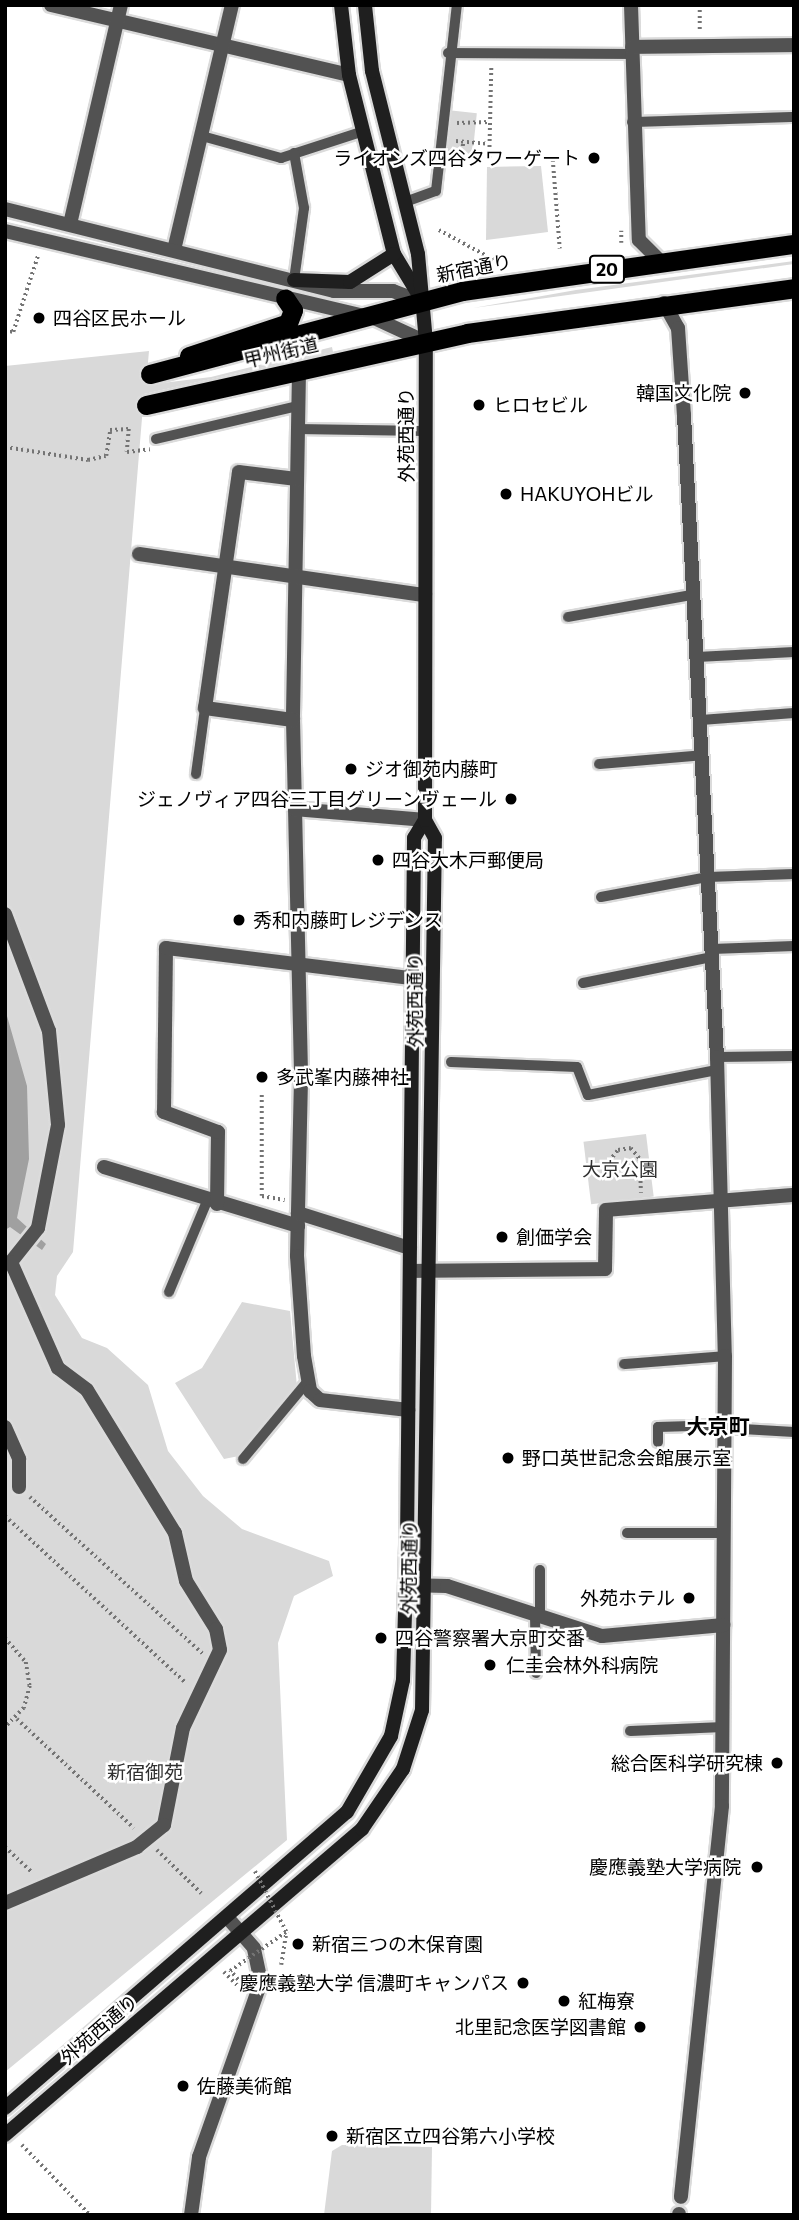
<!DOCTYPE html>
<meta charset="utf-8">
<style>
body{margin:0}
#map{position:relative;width:799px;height:2220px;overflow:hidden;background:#fff;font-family:Commissioner,"Noto Sans JP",sans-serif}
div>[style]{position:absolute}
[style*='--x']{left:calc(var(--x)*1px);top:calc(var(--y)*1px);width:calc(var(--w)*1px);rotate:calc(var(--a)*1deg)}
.green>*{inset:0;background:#d9d9d9;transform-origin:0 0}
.water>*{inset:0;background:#a0a0a0}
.trunk-tunnel>*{height:19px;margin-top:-9.5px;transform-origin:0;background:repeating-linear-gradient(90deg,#d9d9d9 0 19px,transparent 0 29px)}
.path>*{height:3.5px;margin-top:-1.75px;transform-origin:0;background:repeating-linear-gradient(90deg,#747474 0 2px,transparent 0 5.5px)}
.roads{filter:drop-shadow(2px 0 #dbdbdb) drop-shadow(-2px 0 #dbdbdb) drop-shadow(0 2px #dbdbdb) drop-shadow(0 -2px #dbdbdb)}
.service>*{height:10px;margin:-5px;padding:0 5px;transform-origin:5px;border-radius:5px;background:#525252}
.pedestrian>*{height:14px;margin:-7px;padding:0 7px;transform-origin:7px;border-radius:7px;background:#525252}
.minor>*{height:14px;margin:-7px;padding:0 7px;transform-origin:7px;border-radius:7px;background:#525252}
.tertiary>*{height:14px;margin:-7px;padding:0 7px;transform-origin:7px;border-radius:7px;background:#525252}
.secondary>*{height:14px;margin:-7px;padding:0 7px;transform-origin:7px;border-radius:7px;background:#1f1f1f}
.trunk>*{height:19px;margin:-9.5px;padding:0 9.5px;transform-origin:9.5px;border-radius:9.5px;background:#000}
.path-bridge>*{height:3.5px;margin-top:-1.75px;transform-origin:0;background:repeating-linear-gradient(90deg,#747474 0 2px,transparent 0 5.5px)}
.dots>*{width:19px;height:19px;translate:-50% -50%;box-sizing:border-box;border:4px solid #fff;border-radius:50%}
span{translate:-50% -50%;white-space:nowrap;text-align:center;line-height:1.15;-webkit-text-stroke:5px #fff;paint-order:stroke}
.shield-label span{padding:2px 5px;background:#fff;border:2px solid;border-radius:5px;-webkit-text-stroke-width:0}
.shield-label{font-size:18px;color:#000;font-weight:700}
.poi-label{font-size:19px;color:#000}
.right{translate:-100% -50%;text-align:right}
.left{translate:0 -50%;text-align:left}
.street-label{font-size:19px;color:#000}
.park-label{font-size:19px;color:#303030}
.neighbourhood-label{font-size:21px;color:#000;font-weight:700}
.frame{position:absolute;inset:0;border:7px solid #000;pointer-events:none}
</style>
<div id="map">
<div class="green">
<i style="left:447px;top:110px;width:30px;height:44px;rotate:6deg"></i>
<i style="clip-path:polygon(541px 166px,548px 232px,486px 240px,487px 167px)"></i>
<i style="clip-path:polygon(794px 261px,794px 264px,473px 308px,576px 290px)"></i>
<i style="clip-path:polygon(332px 347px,333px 352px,144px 394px,73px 1252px,57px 1276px,55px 1295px,82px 1338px,107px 1348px,148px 1385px,168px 1451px,203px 1496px,242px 1529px,329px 1561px,333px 1576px,294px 1596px,278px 1643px,287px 1840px,5px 2072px,5px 366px,149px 351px,146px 385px,211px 377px)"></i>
<i style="left:646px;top:1134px;width:63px;height:63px;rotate:83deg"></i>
<i style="clip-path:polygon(242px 1302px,290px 1311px,297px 1387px,239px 1456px,224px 1459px,175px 1383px,202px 1368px)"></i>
<i style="clip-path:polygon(342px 2145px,432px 2147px,431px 2215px,324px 2215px,332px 2151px)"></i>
</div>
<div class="water">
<i style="clip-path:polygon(5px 1009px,27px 1086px,29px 1159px,17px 1218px,46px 1244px,42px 1250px,10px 1227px,5px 1230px)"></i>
</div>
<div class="trunk-tunnel">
<i style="--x:5;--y:391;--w:146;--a:-6.7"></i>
<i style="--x:5;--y:425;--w:142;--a:-8.1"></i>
</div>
<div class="path">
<i style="--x:700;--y:5;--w:26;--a:90"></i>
<i style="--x:457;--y:123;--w:32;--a:-2"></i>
<i style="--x:456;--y:141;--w:33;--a:5"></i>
<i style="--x:461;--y:157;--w:14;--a:-82"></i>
<i style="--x:489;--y:158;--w:91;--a:-88.7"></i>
<i style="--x:553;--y:160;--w:89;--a:85.5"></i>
<i style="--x:439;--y:230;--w:67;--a:28.5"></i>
<i style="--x:621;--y:243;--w:12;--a:-90"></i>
<i style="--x:5;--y:330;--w:8;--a:14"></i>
<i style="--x:13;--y:332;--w:81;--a:-72"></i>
<i style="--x:5;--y:447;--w:84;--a:8.9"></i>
<i style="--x:88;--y:460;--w:18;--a:-13"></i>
<i style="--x:106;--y:456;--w:26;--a:-81"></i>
<i style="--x:110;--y:430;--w:19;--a:-3"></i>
<i style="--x:129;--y:429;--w:23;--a:95"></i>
<i style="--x:127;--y:452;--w:23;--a:-7"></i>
<i style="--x:262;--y:1095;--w:101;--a:90"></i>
<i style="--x:262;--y:1196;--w:23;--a:10"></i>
<i style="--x:609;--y:1161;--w:14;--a:-51"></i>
<i style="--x:618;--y:1150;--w:13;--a:-9"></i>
<i style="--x:631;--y:1148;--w:14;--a:51"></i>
<i style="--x:640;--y:1159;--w:34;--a:88"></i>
<i style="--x:30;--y:1497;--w:234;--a:42.2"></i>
<i style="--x:5;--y:1516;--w:246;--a:42.7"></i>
<i style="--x:5;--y:1638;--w:32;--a:49"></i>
<i style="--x:26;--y:1662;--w:24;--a:81"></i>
<i style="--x:30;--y:1686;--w:23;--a:105"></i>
<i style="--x:24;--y:1708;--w:28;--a:134"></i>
<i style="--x:17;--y:1719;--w:160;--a:43"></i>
<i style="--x:5;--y:1847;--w:38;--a:43"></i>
<i style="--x:157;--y:1850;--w:62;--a:44.3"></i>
<i style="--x:281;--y:1965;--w:33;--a:-81"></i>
<i style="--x:224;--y:1972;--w:25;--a:45"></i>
<i style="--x:22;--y:2145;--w:98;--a:45.8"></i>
</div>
<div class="roads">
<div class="service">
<i style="--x:448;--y:53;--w:184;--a:0.3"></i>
<i style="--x:632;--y:122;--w:162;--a:-1.8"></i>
<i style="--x:202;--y:136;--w:82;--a:15.6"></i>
<i style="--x:281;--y:158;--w:84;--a:-18"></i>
<i style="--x:294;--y:153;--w:56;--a:79.7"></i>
<i style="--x:304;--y:208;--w:73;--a:97.9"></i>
<i style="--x:405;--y:202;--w:33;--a:-20"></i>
<i style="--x:436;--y:191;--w:187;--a:-83.6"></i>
<i style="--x:297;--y:429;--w:128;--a:0.9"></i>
<i style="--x:156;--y:439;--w:146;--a:-13.1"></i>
<i style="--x:568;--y:617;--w:126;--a:-10.1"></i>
<i style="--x:697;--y:657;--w:97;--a:-3"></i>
<i style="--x:701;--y:720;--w:93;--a:-4.3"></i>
<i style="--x:599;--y:764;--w:104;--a:-4.9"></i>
<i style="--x:196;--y:774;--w:67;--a:-82.2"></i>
<i style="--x:601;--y:897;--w:109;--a:-10.6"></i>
<i style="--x:708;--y:877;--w:86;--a:-2"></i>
<i style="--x:712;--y:949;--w:82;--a:-2.1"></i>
<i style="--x:583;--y:983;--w:132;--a:-11.4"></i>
<i style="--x:717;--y:1057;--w:77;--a:-0.7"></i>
<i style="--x:451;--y:1062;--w:126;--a:2.3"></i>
<i style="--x:577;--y:1067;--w:30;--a:69"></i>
<i style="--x:588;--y:1095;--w:131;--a:-11"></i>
<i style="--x:169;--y:1292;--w:99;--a:-67.3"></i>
<i style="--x:624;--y:1364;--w:101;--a:-4.5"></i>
<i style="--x:725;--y:1428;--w:69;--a:3.3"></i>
<i style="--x:658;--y:1442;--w:15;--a:-90"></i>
<i style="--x:658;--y:1427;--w:67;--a:-1.7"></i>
<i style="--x:243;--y:1459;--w:102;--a:-50.2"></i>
<i style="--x:627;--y:1533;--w:97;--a:0"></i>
<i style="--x:540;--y:1570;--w:44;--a:90"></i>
<i style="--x:535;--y:1615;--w:58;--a:89"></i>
<i style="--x:630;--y:1731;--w:94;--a:-2.4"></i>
</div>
<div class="pedestrian">
<i style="--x:5;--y:914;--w:125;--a:69.4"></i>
<i style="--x:49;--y:1031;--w:94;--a:84.5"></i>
<i style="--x:58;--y:1125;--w:105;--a:101"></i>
<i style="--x:38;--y:1228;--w:43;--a:128.5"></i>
<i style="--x:11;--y:1262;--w:116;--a:66.1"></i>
<i style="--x:58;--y:1368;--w:36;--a:37"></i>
<i style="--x:87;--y:1390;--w:168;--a:58.4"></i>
<i style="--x:175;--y:1533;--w:49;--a:77.1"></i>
<i style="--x:186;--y:1581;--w:57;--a:58"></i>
<i style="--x:216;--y:1629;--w:21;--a:79"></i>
<i style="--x:220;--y:1650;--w:86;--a:115.4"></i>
<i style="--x:183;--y:1728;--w:99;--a:101.1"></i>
<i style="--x:164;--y:1825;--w:35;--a:141"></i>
<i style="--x:137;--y:1847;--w:143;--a:157"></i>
<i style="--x:5;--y:1427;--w:35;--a:66"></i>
<i style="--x:19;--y:1459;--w:28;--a:90"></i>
</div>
<div class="minor">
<i style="--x:51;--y:5;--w:306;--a:13.2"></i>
<i style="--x:631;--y:5;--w:235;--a:88.1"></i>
<i style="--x:639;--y:240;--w:28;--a:45"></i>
<i style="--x:632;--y:47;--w:162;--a:-0.7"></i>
<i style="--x:70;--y:224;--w:225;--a:-76.9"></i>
<i style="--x:174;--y:250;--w:252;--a:-76.7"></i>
<i style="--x:664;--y:303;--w:29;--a:61"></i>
<i style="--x:678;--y:328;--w:87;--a:86.1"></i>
<i style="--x:684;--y:415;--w:643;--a:87.06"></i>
<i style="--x:717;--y:1057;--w:299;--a:88.5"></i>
<i style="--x:725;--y:1356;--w:450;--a:90.4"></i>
<i style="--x:722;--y:1806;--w:393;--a:96"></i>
<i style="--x:299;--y:371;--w:349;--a:91"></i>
<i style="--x:293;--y:720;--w:359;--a:88.7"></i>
<i style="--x:301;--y:1079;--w:177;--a:91.3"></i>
<i style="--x:297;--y:1256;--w:100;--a:86"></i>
<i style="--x:304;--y:1356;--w:36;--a:80"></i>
<i style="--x:310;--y:1391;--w:13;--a:42"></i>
<i style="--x:320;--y:1400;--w:89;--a:6.5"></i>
<i style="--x:139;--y:554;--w:289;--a:8.2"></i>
<i style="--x:293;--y:720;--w:89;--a:-172.2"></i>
<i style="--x:205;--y:708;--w:238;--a:-81.8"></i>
<i style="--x:239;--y:472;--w:57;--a:7"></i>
<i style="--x:295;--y:809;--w:130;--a:4.8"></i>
<i style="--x:104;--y:1167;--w:203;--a:16.9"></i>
<i style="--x:217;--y:1204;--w:72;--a:-89.2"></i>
<i style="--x:218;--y:1132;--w:58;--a:-159.7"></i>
<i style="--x:164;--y:1112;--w:164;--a:-89.3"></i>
<i style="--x:166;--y:948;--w:248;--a:7"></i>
<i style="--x:298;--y:1213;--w:117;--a:17.4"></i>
<i style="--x:410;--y:1271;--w:195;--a:-0.6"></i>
<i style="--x:605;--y:1269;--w:59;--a:-89"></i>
<i style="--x:606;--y:1210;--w:189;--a:-4.6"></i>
<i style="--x:406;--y:1585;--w:41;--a:1.4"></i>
<i style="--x:447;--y:1586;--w:163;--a:17.9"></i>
<i style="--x:602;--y:1636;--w:122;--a:-5.2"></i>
<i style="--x:679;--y:2215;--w:1;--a:-90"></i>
</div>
<div class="tertiary">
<i style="--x:5;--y:209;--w:339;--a:14"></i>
<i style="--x:334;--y:291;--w:59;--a:0"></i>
<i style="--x:393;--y:291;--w:31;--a:21"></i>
<i style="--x:5;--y:231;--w:379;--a:13.3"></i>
<i style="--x:374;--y:318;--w:57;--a:24.8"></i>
<i style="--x:191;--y:2215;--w:59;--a:-82.1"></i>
<i style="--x:199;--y:2157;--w:186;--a:-70.5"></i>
<i style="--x:261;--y:1982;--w:35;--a:-102"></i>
<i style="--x:254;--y:1948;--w:41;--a:-131.1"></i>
</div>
<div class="secondary">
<i style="--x:341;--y:5;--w:70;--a:83.5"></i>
<i style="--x:349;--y:75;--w:185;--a:75.9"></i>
<i style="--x:394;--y:254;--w:50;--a:58.8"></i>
<i style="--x:294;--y:280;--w:56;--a:2"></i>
<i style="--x:350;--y:282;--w:52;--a:-32.5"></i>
<i style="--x:5;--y:2108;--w:452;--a:-40.9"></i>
<i style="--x:347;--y:1812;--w:88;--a:-59.9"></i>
<i style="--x:391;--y:1736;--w:57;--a:-77.9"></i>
<i style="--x:403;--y:1680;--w:136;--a:-88.3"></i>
<i style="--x:407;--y:1544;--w:706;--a:-89.43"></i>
<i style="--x:414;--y:838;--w:21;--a:-59"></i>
<i style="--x:5;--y:2135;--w:470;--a:-40.6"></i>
<i style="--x:362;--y:1829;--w:73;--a:-55.7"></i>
<i style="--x:403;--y:1769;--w:62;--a:-72.1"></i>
<i style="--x:422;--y:1710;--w:872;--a:-89.15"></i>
<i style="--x:435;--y:838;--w:21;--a:-119"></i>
<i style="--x:425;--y:820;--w:478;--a:-89.9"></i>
<i style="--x:426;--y:342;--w:88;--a:-95.2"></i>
<i style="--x:418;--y:254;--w:189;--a:-104.1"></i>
<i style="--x:372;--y:71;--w:66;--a:-96.1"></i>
</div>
<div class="trunk">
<i style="--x:189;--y:356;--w:104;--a:-18.4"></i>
<i style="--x:288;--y:323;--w:14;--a:-69"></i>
<i style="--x:293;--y:310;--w:14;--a:-124"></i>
<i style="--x:150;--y:374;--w:323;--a:-14.9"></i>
<i style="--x:462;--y:291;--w:335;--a:-8.1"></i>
<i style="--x:146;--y:405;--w:329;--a:-12.6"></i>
<i style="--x:467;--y:333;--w:330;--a:-7.8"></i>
</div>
</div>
<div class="path-bridge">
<i style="--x:245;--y:1988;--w:23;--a:-131"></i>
<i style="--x:230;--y:1971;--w:68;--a:-34.9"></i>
<i style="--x:286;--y:1932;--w:68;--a:-117.3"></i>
</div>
<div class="dots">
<i style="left:594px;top:158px;background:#000"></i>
<i style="left:39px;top:318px;background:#000"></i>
<i style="left:745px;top:393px;background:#000"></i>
<i style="left:479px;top:405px;background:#000"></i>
<i style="left:506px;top:494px;background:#000"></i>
<i style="left:351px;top:769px;background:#000"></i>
<i style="left:511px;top:799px;background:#000"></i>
<i style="left:378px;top:860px;background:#000"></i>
<i style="left:239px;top:920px;background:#000"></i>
<i style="left:262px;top:1077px;background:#000"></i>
<i style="left:502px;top:1237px;background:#000"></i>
<i style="left:508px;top:1458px;background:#000"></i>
<i style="left:689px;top:1598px;background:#000"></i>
<i style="left:381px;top:1638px;background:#000"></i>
<i style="left:490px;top:1665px;background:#000"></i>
<i style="left:777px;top:1763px;background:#000"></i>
<i style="left:757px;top:1867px;background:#000"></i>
<i style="left:298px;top:1944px;background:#000"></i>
<i style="left:523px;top:1983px;background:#000"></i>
<i style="left:564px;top:2001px;background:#000"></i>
<i style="left:640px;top:2027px;background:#000"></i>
<i style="left:183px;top:2086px;background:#000"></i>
<i style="left:332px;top:2136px;background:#000"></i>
</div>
<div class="shield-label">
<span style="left:607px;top:269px">20</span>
</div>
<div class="poi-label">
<span class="right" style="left:580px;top:158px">ライオンズ四谷タワーゲート</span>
<span class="left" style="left:53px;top:318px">四谷区民ホール</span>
<span class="right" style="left:731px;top:393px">韓国文化院</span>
<span class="left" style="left:493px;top:405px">ヒロセビル</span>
<span class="left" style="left:520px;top:494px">HAKUYOHビル</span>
<span class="left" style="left:365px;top:769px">ジオ御苑内藤町</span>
<span class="right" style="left:497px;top:799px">ジェノヴィア四谷三丁目グリーンヴェール</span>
<span class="left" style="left:392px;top:860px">四谷大木戸郵便局</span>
<span class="left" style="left:253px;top:920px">秀和内藤町レジデンス</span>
<span class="left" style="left:276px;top:1077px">多武峯内藤神社</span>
<span class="left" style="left:516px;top:1237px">創価学会</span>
<span class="left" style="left:522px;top:1458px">野口英世記念会館展示室</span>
<span class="right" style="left:675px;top:1598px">外苑ホテル</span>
<span class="left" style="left:395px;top:1638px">四谷警察署大京町交番</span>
<span class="left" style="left:506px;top:1665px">仁圭会林外科病院</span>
<span class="right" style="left:763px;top:1763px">総合医科学研究棟</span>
<span class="right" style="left:741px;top:1867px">慶應義塾大学病院</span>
<span class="left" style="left:312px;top:1944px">新宿三つの木保育園</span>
<span class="right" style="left:509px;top:1983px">慶應義塾大学 信濃町キャンパス</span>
<span class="left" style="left:578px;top:2001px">紅梅寮</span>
<span class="right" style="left:626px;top:2027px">北里記念医学図書館</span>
<span class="left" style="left:197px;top:2086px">佐藤美術館</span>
<span class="left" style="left:346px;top:2136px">新宿区立四谷第六小学校</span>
</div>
<div class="street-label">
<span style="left:474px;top:268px;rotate:-11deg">新宿通り</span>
<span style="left:281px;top:352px;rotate:-13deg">甲州街道</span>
<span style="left:406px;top:435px;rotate:-90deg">外苑西通り</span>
<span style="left:415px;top:1000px;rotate:-90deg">外苑西通り</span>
<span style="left:409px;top:1567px;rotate:-89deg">外苑西通り</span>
<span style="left:99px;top:2029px;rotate:-41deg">外苑西通り</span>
</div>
<div class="park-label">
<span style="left:620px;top:1169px">大京公園</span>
<span style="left:145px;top:1772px">新宿御苑</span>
</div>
<div class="neighbourhood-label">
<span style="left:718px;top:1426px">大京町</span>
</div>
<div class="frame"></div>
</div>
